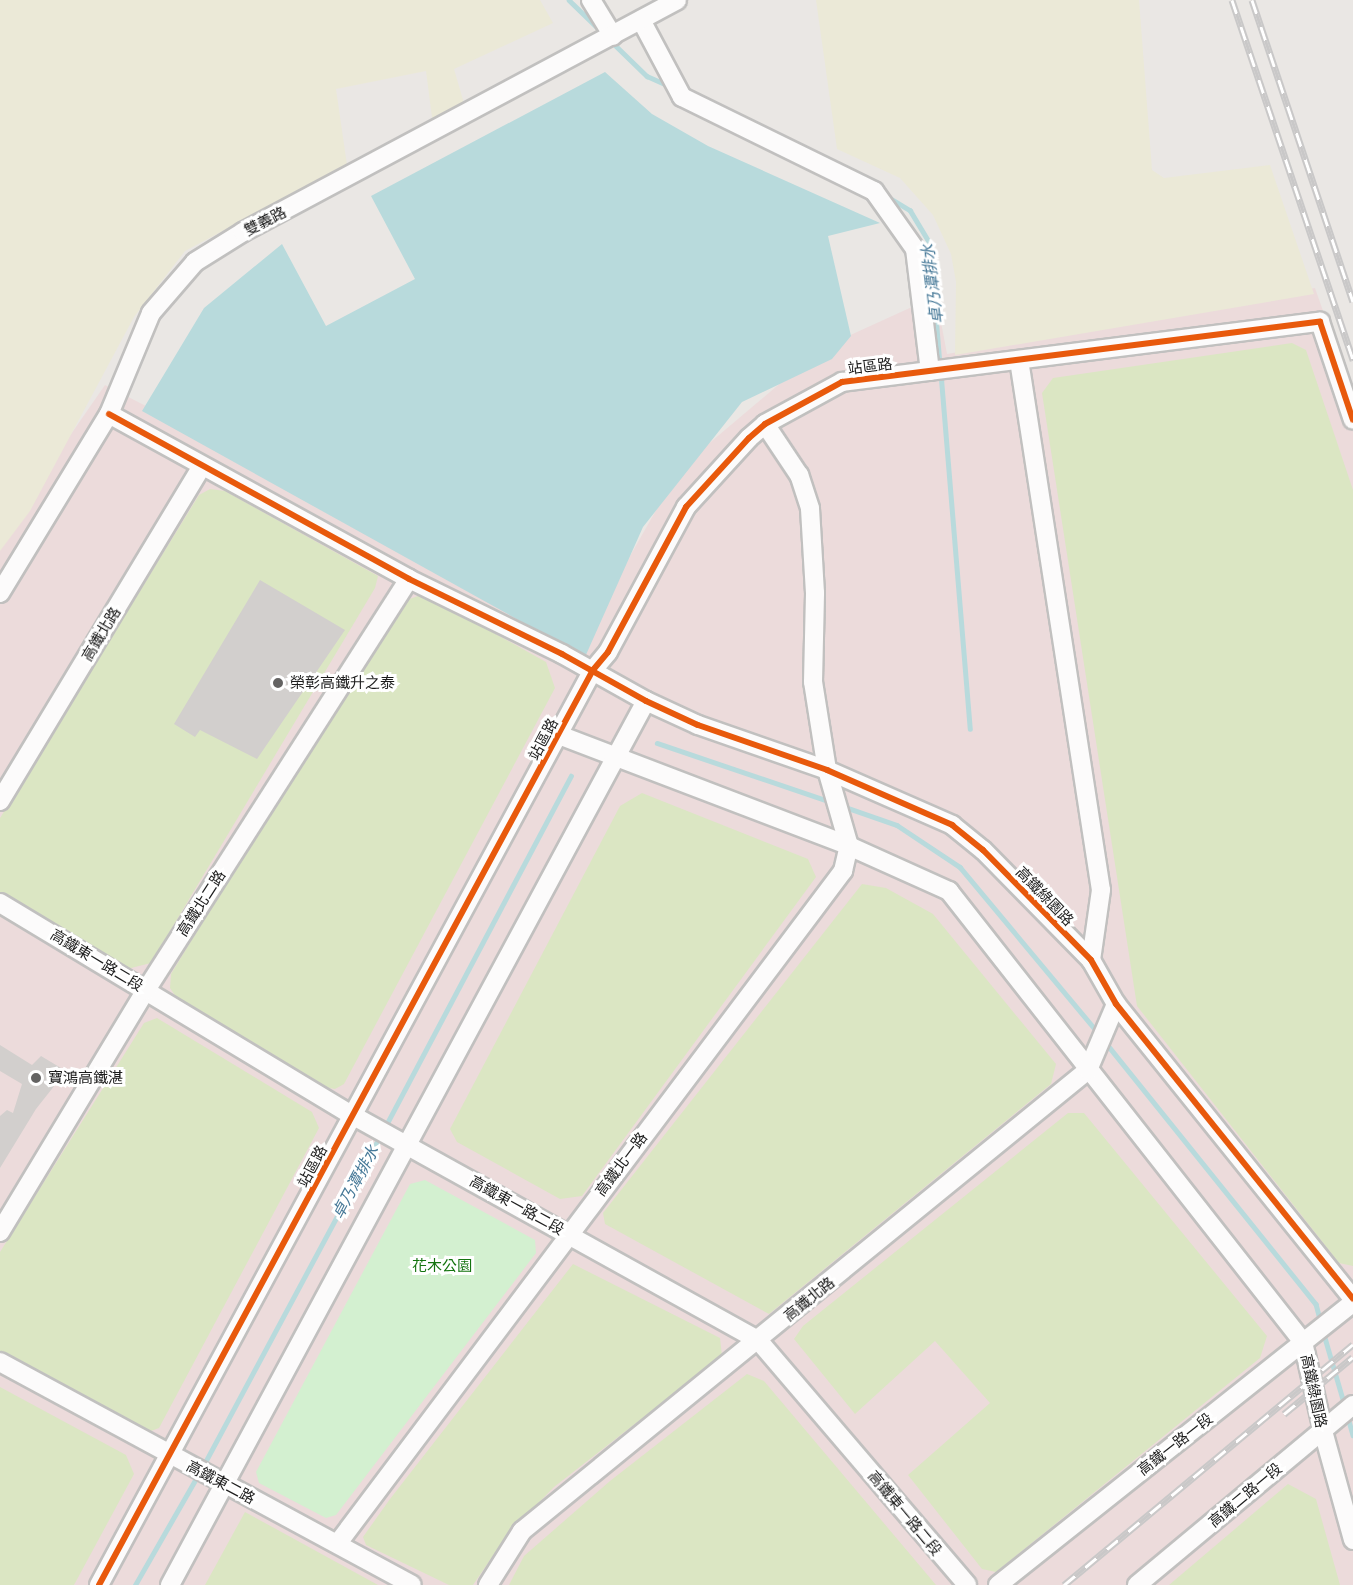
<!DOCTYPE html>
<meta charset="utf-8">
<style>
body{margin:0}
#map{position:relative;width:1353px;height:1585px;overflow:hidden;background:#eae7e4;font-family:Manrope,"Noto Sans TC",sans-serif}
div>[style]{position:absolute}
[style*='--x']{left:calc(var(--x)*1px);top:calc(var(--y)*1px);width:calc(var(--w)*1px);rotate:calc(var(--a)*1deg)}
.commercial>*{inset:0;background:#ecdbdb}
.farmland>*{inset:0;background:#ebe9d7}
.grass>*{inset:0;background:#dbe6c3}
.park>*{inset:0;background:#d3f0d0}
.water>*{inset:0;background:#b8dadc}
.stream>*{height:4.5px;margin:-2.25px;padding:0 2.25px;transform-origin:2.25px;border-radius:2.25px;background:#b8dadc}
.building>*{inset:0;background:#d2cfcd}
.roads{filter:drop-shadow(2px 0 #c1c0bf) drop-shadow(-2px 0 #c1c0bf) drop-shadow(0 2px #c1c0bf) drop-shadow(0 -2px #c1c0bf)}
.minor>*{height:18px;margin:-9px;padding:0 9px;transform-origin:9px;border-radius:9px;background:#fcfbfb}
.rail>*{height:7px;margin-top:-3.5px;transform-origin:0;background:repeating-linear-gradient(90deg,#fff 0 14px,#c9c8c8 0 28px);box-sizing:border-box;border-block:2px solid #c9c8c8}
.cycleway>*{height:6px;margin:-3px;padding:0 3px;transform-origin:3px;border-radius:3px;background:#e8590c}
.dots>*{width:16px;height:16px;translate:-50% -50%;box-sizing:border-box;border:3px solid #fff;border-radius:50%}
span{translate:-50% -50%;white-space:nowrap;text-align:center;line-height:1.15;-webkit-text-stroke:6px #fff;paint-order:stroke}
.street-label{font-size:15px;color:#1c1c1c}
.poi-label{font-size:15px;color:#1c1c1c}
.left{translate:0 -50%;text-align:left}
.park-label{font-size:15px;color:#14740f}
.water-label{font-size:16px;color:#477998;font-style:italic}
</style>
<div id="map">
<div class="commercial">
<i style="clip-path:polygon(1315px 288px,1353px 396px,1353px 1585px,0 1585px,0 549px,33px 489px,105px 385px,587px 632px,680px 468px,822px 348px,936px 296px,947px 354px)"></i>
</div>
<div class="farmland">
<i style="clip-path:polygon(0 0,540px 0,553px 23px,454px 69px,466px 110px,433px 125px,426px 71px,336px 89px,347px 165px,185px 251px,134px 317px,30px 511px,0 551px)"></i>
<i style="clip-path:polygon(816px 0,1139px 0,1152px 170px,1164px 178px,1270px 165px,1314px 294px,955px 355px,956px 282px,951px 254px,933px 215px,900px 178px,837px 149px)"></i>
</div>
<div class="grass">
<i style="clip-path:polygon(1292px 343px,1306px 350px,1353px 490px,1353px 1266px,1339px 1263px,1137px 1006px,1042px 393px,1053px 378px)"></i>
<i style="clip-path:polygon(210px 489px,225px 491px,378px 576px,375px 588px,151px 963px,123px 970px,0 897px,0 818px,199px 495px)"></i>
<i style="clip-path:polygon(424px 594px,546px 662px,555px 688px,344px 1084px,335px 1089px,320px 1086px,176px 997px,170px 988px,171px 974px,388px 617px,398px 603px)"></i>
<i style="clip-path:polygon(642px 793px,808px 859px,816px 877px,582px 1196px,560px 1199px,457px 1142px,450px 1129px,620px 806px)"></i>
<i style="clip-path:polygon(862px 884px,886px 888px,933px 914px,1056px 1064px,1051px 1084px,769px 1314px,605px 1224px,603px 1213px)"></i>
<i style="clip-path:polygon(157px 1018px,312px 1112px,319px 1128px,159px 1428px,151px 1431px,141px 1431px,0 1352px,0 1252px,144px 1023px)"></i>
<i style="clip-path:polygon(1068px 1113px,1084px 1113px,1267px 1336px,1260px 1358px,996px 1572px,982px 1569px,908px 1475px,990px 1403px,935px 1341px,855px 1414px,794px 1339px,803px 1326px)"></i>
<i style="clip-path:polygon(573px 1264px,720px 1338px,722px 1356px,554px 1487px,507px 1535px,473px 1585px,449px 1585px,366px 1545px,363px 1537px,390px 1499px)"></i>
<i style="clip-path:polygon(747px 1374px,764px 1381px,936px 1585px,509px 1585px,524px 1556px,610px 1481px)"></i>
<i style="clip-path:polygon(0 1387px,126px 1455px,134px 1474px,74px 1585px,0 1585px)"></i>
<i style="clip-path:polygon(1288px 1484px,1316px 1499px,1340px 1585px,1169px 1585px)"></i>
<i style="clip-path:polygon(245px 1512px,378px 1585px,205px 1585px)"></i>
</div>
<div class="park">
<i style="clip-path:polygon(425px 1180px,535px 1240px,536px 1253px,336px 1515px,326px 1518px,259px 1483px,256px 1472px,410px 1184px)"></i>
</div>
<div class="water">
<i style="clip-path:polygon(605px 72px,652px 114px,708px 146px,880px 223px,828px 236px,851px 336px,832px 359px,742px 402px,643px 527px,585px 657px,142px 411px,204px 308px,282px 244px,326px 326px,415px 279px,371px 196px)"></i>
</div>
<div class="stream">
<i style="--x:569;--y:0;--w:43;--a:44.1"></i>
<i style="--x:612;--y:42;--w:49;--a:44.2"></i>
<i style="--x:647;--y:76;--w:24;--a:24"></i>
<i style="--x:888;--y:197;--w:26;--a:31"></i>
<i style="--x:910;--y:210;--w:39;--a:59"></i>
<i style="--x:930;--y:243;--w:122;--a:85.3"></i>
<i style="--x:941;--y:373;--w:357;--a:85.3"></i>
<i style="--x:657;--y:743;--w:184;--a:18.7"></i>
<i style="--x:842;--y:806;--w:58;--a:19.1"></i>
<i style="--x:897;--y:825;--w:76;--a:33.7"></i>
<i style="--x:960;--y:867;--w:217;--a:50.2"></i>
<i style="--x:1106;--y:1043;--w:335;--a:51.2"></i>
<i style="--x:1316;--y:1304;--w:20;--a:75"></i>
<i style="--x:385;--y:1127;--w:397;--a:-62.1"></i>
<i style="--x:1323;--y:1331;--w:78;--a:73.7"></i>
<i style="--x:1347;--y:1414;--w:22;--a:74"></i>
<i style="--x:202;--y:1468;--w:379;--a:-61.8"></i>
<i style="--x:135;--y:1585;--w:127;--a:-60.2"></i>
</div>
<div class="building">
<i style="clip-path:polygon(260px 580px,345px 630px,257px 759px,200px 730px,195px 737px,174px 724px)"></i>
<i style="clip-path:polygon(0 1045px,32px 1065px,41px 1056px,66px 1071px,36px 1109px,0 1168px,0 1116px,7px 1110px,13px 1113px,22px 1084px,0 1071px)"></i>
</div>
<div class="roads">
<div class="minor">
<i style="--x:591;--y:0;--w:42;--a:58.6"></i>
<i style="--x:641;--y:20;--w:87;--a:62"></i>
<i style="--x:682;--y:97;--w:214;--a:26.1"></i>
<i style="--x:874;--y:191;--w:71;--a:54.7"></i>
<i style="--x:915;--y:249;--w:123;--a:83"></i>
<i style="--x:1019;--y:360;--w:536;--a:81.21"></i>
<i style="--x:1101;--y:890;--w:71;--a:98.1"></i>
<i style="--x:109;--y:414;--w:342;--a:28.8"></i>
<i style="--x:409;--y:579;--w:170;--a:26.1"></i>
<i style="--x:562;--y:654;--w:96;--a:29.2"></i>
<i style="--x:646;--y:701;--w:57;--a:24.8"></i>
<i style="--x:698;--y:725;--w:137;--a:19.2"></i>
<i style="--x:827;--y:770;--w:137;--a:23.7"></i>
<i style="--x:952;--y:825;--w:40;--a:39"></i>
<i style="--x:983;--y:850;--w:154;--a:45.5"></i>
<i style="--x:1091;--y:960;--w:51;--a:60.4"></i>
<i style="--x:1116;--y:1004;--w:378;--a:51.2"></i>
<i style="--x:0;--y:593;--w:210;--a:-58.7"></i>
<i style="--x:109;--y:414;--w:109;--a:-67.4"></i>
<i style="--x:151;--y:313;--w:67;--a:-49.2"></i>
<i style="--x:195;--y:262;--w:57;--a:-32"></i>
<i style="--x:243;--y:232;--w:492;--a:-28.1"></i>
<i style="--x:559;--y:735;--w:311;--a:20.9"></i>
<i style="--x:849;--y:846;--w:110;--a:24.2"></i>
<i style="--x:949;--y:891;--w:573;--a:51.87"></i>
<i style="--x:1303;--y:1342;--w:91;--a:77.3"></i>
<i style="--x:1323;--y:1431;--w:113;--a:74.6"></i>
<i style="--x:0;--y:801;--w:391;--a:-58.9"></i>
<i style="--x:0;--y:903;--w:411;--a:31.1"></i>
<i style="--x:352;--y:1115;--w:464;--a:29"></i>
<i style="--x:758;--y:1340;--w:322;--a:49.5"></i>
<i style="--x:0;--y:1232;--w:283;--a:-58.9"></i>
<i style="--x:146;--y:990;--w:488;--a:-57.4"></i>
<i style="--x:0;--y:1362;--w:468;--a:28.4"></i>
<i style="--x:338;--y:1543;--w:841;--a:-53.08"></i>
<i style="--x:843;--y:871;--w:26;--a:-77"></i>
<i style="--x:849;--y:846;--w:79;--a:-106.1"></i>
<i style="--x:827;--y:770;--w:89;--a:-99"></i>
<i style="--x:813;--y:682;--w:89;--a:-88.7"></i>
<i style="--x:815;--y:593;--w:85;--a:-93.4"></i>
<i style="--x:810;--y:508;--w:35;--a:-108"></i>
<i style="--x:799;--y:475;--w:61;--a:-123.7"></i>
<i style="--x:99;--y:1585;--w:1040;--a:-61.64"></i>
<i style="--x:593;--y:670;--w:23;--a:-50"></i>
<i style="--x:608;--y:652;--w:165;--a:-61.7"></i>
<i style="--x:686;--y:507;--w:93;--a:-47.6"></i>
<i style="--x:749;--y:438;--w:21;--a:-41"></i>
<i style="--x:765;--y:424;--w:88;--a:-28.6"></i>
<i style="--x:842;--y:382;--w:482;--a:-7.2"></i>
<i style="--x:1320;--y:322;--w:103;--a:71.4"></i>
<i style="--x:170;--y:1585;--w:1004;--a:-61.7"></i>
<i style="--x:488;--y:1585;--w:64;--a:-57.8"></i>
<i style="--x:522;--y:1531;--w:730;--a:-39.16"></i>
<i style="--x:1088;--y:1070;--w:72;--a:-67"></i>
<i style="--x:998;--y:1585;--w:453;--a:-38.5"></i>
<i style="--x:1137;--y:1585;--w:281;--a:-39.8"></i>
</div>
</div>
<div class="rail">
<i style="--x:1232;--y:0;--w:380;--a:71.4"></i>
<i style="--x:1252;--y:0;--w:318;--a:71.5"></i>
<i style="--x:1284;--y:1414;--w:89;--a:-39.6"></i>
<i style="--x:1064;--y:1585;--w:376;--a:-39.8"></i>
</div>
<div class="cycleway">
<i style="--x:109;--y:414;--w:342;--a:28.8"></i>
<i style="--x:409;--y:579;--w:170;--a:26.1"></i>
<i style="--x:562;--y:654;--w:96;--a:29.2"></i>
<i style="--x:646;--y:701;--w:57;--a:24.8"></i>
<i style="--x:698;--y:725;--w:137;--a:19.2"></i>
<i style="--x:827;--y:770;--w:137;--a:23.7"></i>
<i style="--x:952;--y:825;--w:40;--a:39"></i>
<i style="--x:983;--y:850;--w:154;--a:45.5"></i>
<i style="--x:1091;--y:960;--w:51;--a:60.4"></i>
<i style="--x:1116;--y:1004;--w:378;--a:51.2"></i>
<i style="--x:99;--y:1585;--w:1040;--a:-61.64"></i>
<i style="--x:593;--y:670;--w:23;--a:-50"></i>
<i style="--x:608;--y:652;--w:165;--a:-61.7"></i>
<i style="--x:686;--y:507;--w:93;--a:-47.6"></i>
<i style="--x:749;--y:438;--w:21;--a:-41"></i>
<i style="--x:765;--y:424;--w:88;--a:-28.6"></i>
<i style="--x:842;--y:382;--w:482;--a:-7.2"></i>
<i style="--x:1320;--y:322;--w:103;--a:71.4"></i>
</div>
<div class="dots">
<i style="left:278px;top:683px;background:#646362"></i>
<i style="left:36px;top:1078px;background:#646362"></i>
</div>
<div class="street-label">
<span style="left:265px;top:221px;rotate:-27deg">雙義路</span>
<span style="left:870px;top:366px;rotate:-7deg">站區路</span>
<span style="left:101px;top:634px;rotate:-59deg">高鐵北路</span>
<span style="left:543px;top:739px;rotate:-62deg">站區路</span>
<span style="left:1045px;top:896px;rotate:46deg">高鐵綠園路</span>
<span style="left:201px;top:903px;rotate:-57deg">高鐵北二路</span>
<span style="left:97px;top:960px;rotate:31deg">高鐵東一路二段</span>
<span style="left:621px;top:1164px;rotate:-53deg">高鐵北一路</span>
<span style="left:312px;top:1166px;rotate:-62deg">站區路</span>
<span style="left:517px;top:1205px;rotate:29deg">高鐵東一路二段</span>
<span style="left:809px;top:1299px;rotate:-39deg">高鐵北路</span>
<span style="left:1314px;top:1391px;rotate:78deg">高鐵綠園路</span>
<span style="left:1175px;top:1444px;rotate:-38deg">高鐵一路一段</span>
<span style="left:221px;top:1482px;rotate:28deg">高鐵東二路</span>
<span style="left:1245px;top:1495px;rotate:-40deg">高鐵二路一段</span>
<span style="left:905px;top:1513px;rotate:50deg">高鐵東一路二段</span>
</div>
<div class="poi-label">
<span class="left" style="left:290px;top:683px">榮彰高鐵升之泰</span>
<span class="left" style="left:48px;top:1078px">寶鴻高鐵湛</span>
</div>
<div class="park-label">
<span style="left:442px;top:1266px">花木公園</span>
</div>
<div class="water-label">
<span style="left:932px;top:284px;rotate:-97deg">卓乃潭排水</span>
<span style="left:355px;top:1182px;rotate:-62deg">卓乃潭排水</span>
</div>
</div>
